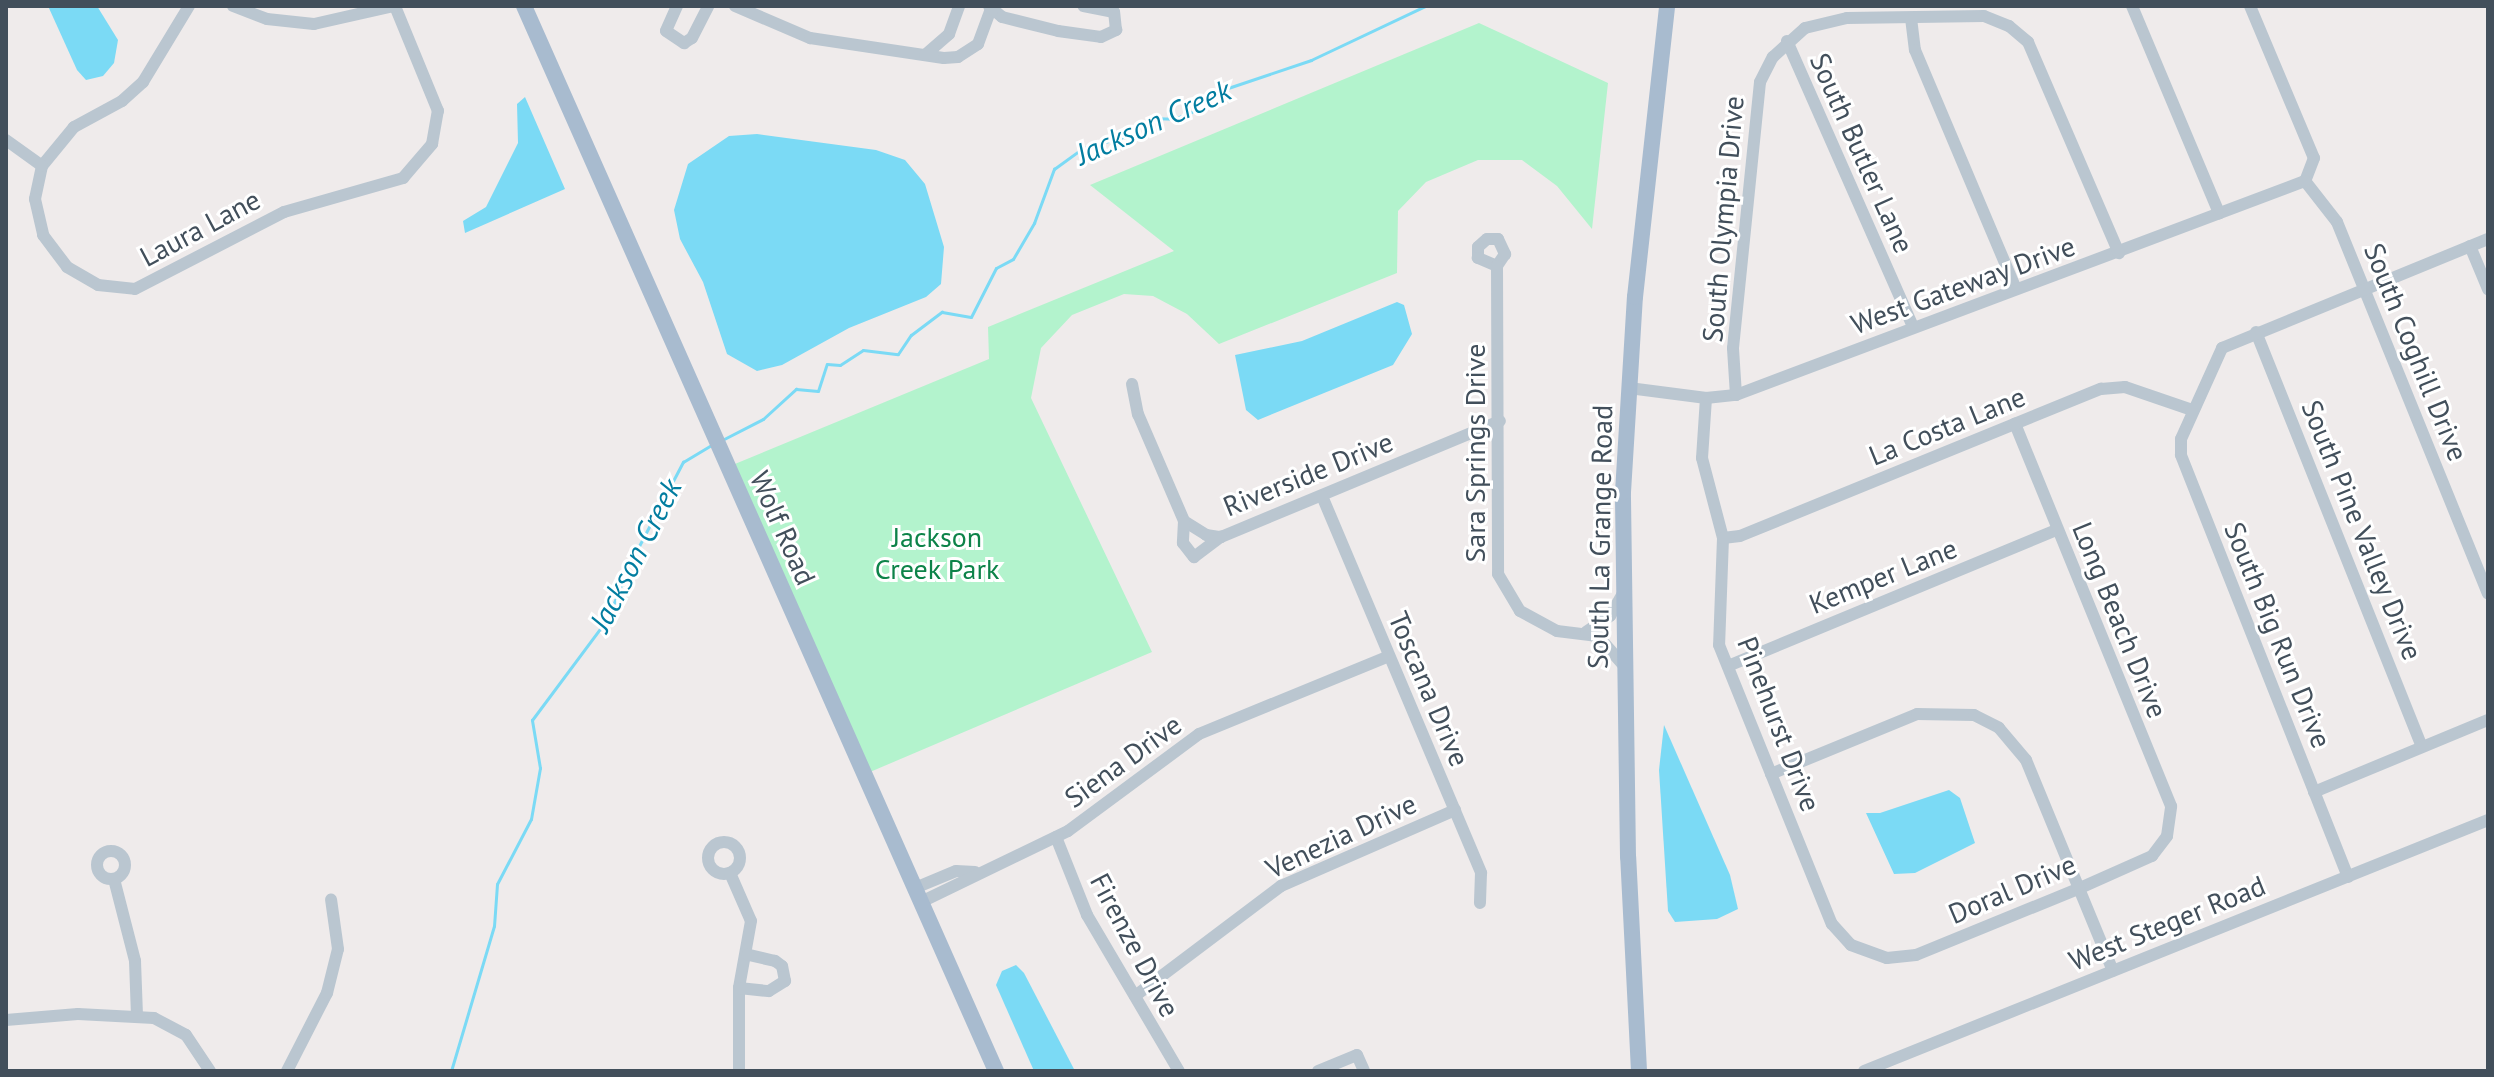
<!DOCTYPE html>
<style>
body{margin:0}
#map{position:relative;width:2494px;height:1077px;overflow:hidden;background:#efebeb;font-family:"PT Sans",sans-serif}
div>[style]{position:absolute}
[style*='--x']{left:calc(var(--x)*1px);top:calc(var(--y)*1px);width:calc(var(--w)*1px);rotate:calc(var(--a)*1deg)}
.green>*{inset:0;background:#b3f3cd}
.water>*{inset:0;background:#7bdaf5}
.stream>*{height:3px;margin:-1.5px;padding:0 1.5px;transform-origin:1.5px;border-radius:1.5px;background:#7bdaf5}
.minor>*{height:12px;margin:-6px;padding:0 6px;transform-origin:6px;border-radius:6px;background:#bac6d0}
.minor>.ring{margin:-6px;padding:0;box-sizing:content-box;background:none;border:12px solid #bac6d0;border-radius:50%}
.major>*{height:16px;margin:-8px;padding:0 8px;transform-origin:8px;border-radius:8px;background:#a8bbcf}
span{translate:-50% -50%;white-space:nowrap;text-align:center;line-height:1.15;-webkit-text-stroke:6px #fff;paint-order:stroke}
.street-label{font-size:28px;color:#424f5b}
.park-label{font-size:28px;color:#0d8349}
.water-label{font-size:30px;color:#027da0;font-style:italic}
.frame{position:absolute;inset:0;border:8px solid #424f5b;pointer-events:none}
</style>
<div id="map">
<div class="green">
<i style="clip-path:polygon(1479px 23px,1608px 83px,1592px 229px,1557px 186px,1522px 160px,1478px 160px,1426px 182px,1398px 211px,1397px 273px,1219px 344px,1187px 314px,1153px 296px,1124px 294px,1072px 315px,1041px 348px,1031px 398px,1152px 652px,870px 772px,730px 466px,989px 359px,988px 327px,1174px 251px,1090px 185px)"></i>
</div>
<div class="water">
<i style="clip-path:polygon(48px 6px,97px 6px,118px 40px,114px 63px,103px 76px,86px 80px,77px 70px)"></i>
<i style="clip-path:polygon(525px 97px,565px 189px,465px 233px,463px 221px,486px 207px,518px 143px,517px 104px)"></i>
<i style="clip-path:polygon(757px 134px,876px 150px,905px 160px,925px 184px,944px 247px,941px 284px,926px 297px,849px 328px,782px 365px,757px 371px,727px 354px,703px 282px,680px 239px,674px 210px,688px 164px,729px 136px)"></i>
<i style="clip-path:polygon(1397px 302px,1404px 305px,1412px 334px,1393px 365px,1258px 420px,1246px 410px,1235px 355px,1302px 341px)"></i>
<i style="clip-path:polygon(1664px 725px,1730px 875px,1738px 909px,1717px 919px,1675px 922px,1668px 911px,1659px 770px)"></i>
<i style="clip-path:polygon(1949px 790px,1960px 798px,1975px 843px,1915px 873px,1894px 874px,1866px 813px,1880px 813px)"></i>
<i style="clip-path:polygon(1016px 965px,1024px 973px,1075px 1071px,1034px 1071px,996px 985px,1002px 971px)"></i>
</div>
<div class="stream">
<i style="--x:724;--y:439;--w:44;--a:-27.1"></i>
<i style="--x:763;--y:419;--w:45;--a:-42.3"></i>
<i style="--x:796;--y:389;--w:22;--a:5"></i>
<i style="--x:818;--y:391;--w:28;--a:-72"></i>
<i style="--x:827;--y:364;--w:13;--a:4"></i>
<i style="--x:840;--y:365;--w:27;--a:-33"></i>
<i style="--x:863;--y:350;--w:35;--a:7"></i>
<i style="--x:898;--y:354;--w:23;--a:-56"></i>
<i style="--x:911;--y:335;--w:39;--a:-37"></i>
<i style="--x:942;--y:312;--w:29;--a:10"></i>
<i style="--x:971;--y:317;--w:55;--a:-63"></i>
<i style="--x:996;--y:268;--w:19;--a:-28"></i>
<i style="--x:1013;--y:259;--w:42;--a:-59.7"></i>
<i style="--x:1034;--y:223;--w:58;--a:-69.7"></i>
<i style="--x:1054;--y:169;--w:36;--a:-36"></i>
<i style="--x:1083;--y:148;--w:50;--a:-15.2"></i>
<i style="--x:1131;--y:135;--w:25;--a:-42"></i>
<i style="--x:1150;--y:118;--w:24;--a:2"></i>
<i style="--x:1174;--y:119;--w:17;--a:-21"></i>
<i style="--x:1190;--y:113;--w:42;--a:-34.4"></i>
<i style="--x:1225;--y:89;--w:91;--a:-18.6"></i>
<i style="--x:1311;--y:60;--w:126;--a:-25.3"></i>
<i style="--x:451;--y:1071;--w:151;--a:-73.5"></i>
<i style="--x:494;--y:926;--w:42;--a:-85.9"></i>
<i style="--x:497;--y:884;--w:73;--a:-62.4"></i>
<i style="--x:531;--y:819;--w:52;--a:-80"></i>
<i style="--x:540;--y:768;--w:49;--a:-99.5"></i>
<i style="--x:532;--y:720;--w:127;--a:-53.3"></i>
<i style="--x:608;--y:618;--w:55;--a:-68.6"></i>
<i style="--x:628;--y:567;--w:119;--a:-62.4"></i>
<i style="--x:683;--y:462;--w:35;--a:-31"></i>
</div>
<div class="minor">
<i style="--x:189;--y:6;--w:89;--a:121.2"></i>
<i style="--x:143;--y:82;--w:28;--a:138"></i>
<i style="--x:122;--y:101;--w:55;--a:151.6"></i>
<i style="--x:74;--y:127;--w:50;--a:129.4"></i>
<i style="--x:42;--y:166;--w:34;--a:102"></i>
<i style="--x:35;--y:199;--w:37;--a:77"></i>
<i style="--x:43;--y:235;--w:40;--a:53"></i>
<i style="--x:67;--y:267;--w:36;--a:30"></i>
<i style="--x:98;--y:285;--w:37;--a:6"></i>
<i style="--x:135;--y:289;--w:168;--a:-27.3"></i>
<i style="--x:284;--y:212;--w:124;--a:-15.9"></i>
<i style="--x:403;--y:178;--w:45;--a:-49.5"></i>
<i style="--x:432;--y:144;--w:34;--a:-80"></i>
<i style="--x:438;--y:111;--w:113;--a:-112.3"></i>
<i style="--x:233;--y:6;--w:36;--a:21"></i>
<i style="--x:267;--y:19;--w:47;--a:6.1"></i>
<i style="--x:314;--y:24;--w:82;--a:-12.7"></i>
<i style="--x:677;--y:6;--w:27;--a:114"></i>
<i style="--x:666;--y:31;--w:22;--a:34"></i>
<i style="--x:684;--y:43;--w:9;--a:-32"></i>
<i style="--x:692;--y:38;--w:36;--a:-63"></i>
<i style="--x:735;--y:6;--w:82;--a:23.1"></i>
<i style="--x:810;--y:38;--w:135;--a:8.5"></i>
<i style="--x:944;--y:58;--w:14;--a:-4"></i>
<i style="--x:958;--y:57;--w:24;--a:-33"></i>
<i style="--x:978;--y:44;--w:40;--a:-69.8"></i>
<i style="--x:989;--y:6;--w:17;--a:40"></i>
<i style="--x:1002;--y:17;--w:58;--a:14"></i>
<i style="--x:1058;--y:31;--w:43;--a:7.9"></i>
<i style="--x:1101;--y:37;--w:17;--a:-25"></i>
<i style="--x:1116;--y:30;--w:18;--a:-96"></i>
<i style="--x:1114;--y:12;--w:31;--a:-169"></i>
<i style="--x:2132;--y:6;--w:225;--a:67.2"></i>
<i style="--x:2250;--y:6;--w:165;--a:67.2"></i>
<i style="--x:2314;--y:158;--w:25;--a:111"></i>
<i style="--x:1911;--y:18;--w:32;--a:83"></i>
<i style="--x:1915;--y:50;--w:257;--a:67.1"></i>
<i style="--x:1787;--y:41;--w:313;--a:66.2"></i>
<i style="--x:925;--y:55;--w:32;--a:-41"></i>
<i style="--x:949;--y:34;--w:30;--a:-70"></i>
<i style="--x:6;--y:140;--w:44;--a:35.8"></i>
<i style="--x:2305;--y:181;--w:52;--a:52"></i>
<i style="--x:2337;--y:222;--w:401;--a:67.9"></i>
<i style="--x:2470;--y:246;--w:47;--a:67.3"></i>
<i style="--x:1497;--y:266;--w:21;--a:-157"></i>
<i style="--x:1478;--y:258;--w:11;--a:-90"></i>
<i style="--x:1478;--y:247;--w:12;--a:-42"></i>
<i style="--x:1487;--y:239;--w:11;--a:0"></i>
<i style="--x:1498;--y:239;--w:17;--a:65"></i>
<i style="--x:1505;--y:254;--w:14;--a:124"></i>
<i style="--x:1497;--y:266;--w:308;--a:89.8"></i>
<i style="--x:1498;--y:574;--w:43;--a:59.3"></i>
<i style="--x:1520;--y:611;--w:42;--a:28.4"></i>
<i style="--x:1557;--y:631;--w:41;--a:7"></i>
<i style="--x:1598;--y:636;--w:38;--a:49"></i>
<i style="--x:2256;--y:332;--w:446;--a:68.2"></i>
<i style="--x:1132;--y:384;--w:31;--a:79"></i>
<i style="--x:1138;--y:414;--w:116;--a:66.7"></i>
<i style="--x:1184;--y:521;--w:26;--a:32"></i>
<i style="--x:1206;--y:535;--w:15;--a:8"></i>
<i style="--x:1221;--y:537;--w:302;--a:-22.6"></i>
<i style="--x:1629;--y:388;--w:78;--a:7.4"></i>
<i style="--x:1706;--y:398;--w:30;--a:-6"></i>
<i style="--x:1736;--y:395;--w:608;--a:-20.61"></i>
<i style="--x:1736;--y:395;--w:47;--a:-93.7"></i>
<i style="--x:1733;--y:348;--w:267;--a:-84.2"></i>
<i style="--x:1760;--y:82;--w:28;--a:-63"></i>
<i style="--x:1773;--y:57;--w:43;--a:-42.2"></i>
<i style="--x:1805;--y:28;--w:43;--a:-13.4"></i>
<i style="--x:1847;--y:18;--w:137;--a:-0.8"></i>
<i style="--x:1984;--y:16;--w:27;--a:22"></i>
<i style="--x:2009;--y:26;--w:25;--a:40"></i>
<i style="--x:2028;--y:42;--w:230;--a:66.7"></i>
<i style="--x:1706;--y:398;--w:60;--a:93.8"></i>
<i style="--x:1702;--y:458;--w:83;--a:75.3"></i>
<i style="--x:1723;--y:538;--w:107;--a:92.1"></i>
<i style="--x:1719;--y:645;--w:301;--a:68"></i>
<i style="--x:1832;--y:924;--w:28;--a:48"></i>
<i style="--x:1851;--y:945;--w:38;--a:20"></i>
<i style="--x:1887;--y:958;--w:29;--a:-6"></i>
<i style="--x:1916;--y:955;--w:177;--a:-22.2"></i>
<i style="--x:2080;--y:888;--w:79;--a:-24"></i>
<i style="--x:2152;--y:856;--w:25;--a:-53"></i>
<i style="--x:2167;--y:836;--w:30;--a:-82"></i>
<i style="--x:2171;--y:806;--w:413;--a:-112.2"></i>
<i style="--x:1322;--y:496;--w:409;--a:67.1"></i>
<i style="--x:1481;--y:873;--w:30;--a:92"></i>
<i style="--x:1184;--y:521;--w:22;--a:93"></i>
<i style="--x:1183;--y:543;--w:18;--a:52"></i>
<i style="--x:1194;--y:557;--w:34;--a:-37"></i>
<i style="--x:1723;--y:538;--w:17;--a:-7"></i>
<i style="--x:1740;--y:536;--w:390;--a:-22.2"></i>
<i style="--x:2101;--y:389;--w:24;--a:-5"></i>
<i style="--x:2125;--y:387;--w:71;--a:18.9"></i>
<i style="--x:1586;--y:632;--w:29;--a:-34"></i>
<i style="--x:1610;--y:616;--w:24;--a:-60"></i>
<i style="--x:1728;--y:666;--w:356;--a:-22.5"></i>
<i style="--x:1771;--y:774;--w:158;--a:-22.3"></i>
<i style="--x:1917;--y:714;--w:57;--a:1"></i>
<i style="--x:1974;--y:715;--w:28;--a:27"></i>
<i style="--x:1999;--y:728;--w:42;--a:49.8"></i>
<i style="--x:2026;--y:760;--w:228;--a:67.6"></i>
<i style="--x:2314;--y:792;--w:188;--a:-22.5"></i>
<i style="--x:1056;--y:837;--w:84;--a:68.3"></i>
<i style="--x:1087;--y:915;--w:181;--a:59.5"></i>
<i class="ring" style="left:708px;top:842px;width:20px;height:20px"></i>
<i class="ring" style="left:97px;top:851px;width:16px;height:16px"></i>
<i style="--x:730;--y:873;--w:52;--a:66.4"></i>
<i style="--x:751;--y:921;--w:68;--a:100.2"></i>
<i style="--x:739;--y:988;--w:83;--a:90"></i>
<i style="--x:2348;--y:877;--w:454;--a:-111.6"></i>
<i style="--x:2181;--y:455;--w:16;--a:-90"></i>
<i style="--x:2181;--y:439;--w:100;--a:-65.7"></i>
<i style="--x:2222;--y:348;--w:287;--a:-22.3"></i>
<i style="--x:114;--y:879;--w:85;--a:75.6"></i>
<i style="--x:135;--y:961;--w:55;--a:87.9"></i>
<i style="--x:915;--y:888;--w:44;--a:-22.5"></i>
<i style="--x:956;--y:871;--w:19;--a:3"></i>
<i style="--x:921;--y:902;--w:163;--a:-25.8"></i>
<i style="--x:1068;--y:831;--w:163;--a:-36.5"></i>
<i style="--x:1199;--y:734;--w:205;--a:-22.3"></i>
<i style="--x:739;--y:988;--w:30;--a:6"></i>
<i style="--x:769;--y:991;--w:19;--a:-32"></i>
<i style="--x:785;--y:981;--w:15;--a:-101"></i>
<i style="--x:782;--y:966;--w:9;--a:-144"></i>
<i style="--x:775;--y:961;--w:28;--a:-167"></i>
<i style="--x:1135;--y:996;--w:183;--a:-37"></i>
<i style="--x:1281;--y:886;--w:190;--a:-23.6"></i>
<i style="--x:6;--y:1020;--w:72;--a:-4.8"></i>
<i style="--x:78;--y:1014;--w:76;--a:3"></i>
<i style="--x:154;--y:1018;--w:36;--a:28"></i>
<i style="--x:186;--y:1035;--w:43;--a:56.3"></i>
<i style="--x:287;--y:1071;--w:88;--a:-62.9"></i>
<i style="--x:327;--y:993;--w:45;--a:-76"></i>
<i style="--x:338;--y:949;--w:50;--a:-98"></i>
<i style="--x:1318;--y:1071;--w:42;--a:-22.3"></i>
<i style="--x:1357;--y:1055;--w:17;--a:66"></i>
<i style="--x:1864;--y:1071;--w:673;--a:-21.91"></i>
</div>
<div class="major">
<i style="--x:524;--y:6;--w:1165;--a:66.1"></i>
<i style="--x:1639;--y:1071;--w:214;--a:-92.9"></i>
<i style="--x:1628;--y:857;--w:365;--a:-90.8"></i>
<i style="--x:1623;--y:492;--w:195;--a:-86.5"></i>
<i style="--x:1635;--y:297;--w:293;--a:-83.7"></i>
</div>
<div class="street-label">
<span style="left:1862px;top:153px;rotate:66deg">South Butler Lane</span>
<span style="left:1723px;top:219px;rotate:-85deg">South Olympia Drive</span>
<span style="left:200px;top:228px;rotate:-28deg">Laura Lane</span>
<span style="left:1963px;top:285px;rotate:-20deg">West Gateway Drive</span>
<span style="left:2416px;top:352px;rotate:68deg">South Coghill Drive</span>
<span style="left:1947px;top:426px;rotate:-22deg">La Costa Lane</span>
<span style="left:1475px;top:453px;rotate:-90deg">Sara Springs Drive</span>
<span style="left:1308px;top:474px;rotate:-22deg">Riverside Drive</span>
<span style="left:783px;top:528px;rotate:66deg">Wolf Road</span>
<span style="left:2362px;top:530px;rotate:68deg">South Pine Valley Drive</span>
<span style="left:1600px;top:537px;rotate:-89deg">South La Grange Road</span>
<span style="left:1883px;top:576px;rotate:-22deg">Kemper Lane</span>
<span style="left:2120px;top:620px;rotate:68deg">Long Beach Drive</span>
<span style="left:2278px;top:635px;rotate:68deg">South Big Run Drive</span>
<span style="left:1429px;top:689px;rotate:67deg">Toscana Drive</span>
<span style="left:1779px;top:724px;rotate:69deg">Pinehurst Drive</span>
<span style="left:1123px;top:761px;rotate:-36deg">Siena Drive</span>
<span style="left:1341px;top:836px;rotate:-25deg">Venezia Drive</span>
<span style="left:2012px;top:889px;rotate:-23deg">Doral Drive</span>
<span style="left:2167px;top:923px;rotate:-22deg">West Steger Road</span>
<span style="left:1135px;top:945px;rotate:62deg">Firenze Drive</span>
</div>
<div class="park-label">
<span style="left:937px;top:553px">Jackson<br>Creek Park</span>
</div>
<div class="water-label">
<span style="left:1153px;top:122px;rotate:-24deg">Jackson Creek</span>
<span style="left:635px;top:555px;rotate:-63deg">Jackson Creek</span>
</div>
<div class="frame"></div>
</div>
